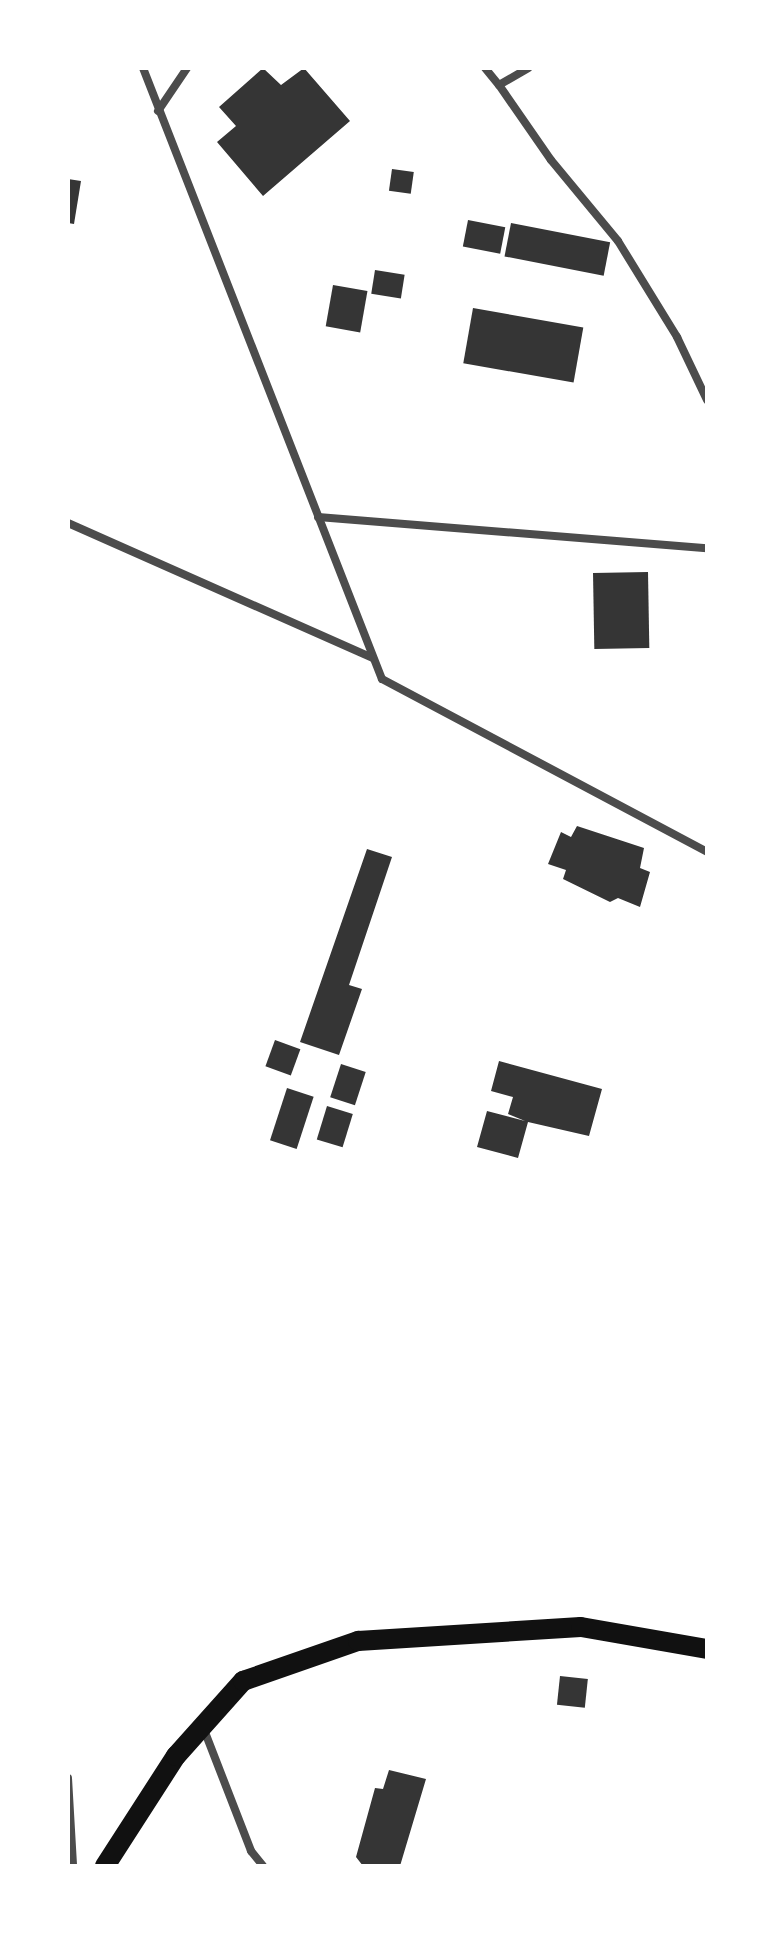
<!DOCTYPE html>
<style>
body{margin:0}
#map{position:relative;width:775px;height:1934px;overflow:hidden;background:#fff;font-family:"Varela Round",sans-serif}
div>[style]{position:absolute}
[style*='--x']{left:calc(var(--x)*1px);top:calc(var(--y)*1px);width:calc(var(--w)*1px);rotate:calc(var(--a)*1deg)}
.building>*{inset:0;background:#353535;transform-origin:0 0}
.minor>*{height:8px;margin:-4px;padding:0 4px;transform-origin:4px;border-radius:4px;background:#4c4c4c}
.primary>*{height:20px;margin:-10px;padding:0 10px;transform-origin:10px;border-radius:10px;background:#111}
span{translate:-50% -50%;white-space:nowrap;text-align:center;line-height:1.15;-webkit-text-stroke:8px #fff;paint-order:stroke}
.frame{position:absolute;inset:0;border:70px solid #fff;pointer-events:none}
</style>
<div id="map">
<div class="building">
<i style="clip-path:polygon(263px 68px,281px 85px,304px 68px,350px 121px,263px 196px,217px 142px,236px 126px,219px 107px)"></i>
<i style="left:392px;top:169px;width:22px;height:22px;rotate:8deg"></i>
<i style="clip-path:polygon(68px 179px,81px 181px,74px 224px,68px 223px)"></i>
<i style="left:468px;top:220px;width:38px;height:27px;rotate:11deg"></i>
<i style="left:511px;top:223px;width:101px;height:34px;rotate:11deg"></i>
<i style="left:375px;top:270px;width:30px;height:24px;rotate:9deg"></i>
<i style="left:333px;top:285px;width:35px;height:42px;rotate:10deg"></i>
<i style="left:473px;top:308px;width:112px;height:56px;rotate:10deg"></i>
<i style="left:648px;top:572px;width:76px;height:55px;rotate:89deg"></i>
<i style="clip-path:polygon(577px 826px,644px 848px,640px 868px,650px 872px,640px 907px,618px 898px,610px 902px,563px 879px,566px 870px,548px 864px,561px 832px,571px 837px)"></i>
<i style="clip-path:polygon(367px 849px,392px 857px,349px 985px,362px 989px,339px 1055px,300px 1042px)"></i>
<i style="left:275px;top:1040px;width:27px;height:28px;rotate:20deg"></i>
<i style="clip-path:polygon(499px 1061px,602px 1089px,589px 1136px,528px 1122px,518px 1158px,477px 1147px,487px 1111px,525px 1121px,508px 1114px,513px 1097px,491px 1091px)"></i>
<i style="left:341px;top:1064px;width:26px;height:35px;rotate:18deg"></i>
<i style="left:287px;top:1088px;width:28px;height:55px;rotate:18deg"></i>
<i style="left:327px;top:1106px;width:27px;height:35px;rotate:17deg"></i>
<i style="left:560px;top:1676px;width:28px;height:29px;rotate:6deg"></i>
<i style="clip-path:polygon(389px 1770px,426px 1779px,400px 1866px,363px 1866px,356px 1857px,375px 1788px,383px 1789px)"></i>
</div>
<div class="minor">
<i style="--x:143;--y:68;--w:656;--a:68.64"></i>
<i style="--x:382;--y:679;--w:368;--a:28"></i>
<i style="--x:485;--y:68;--w:22;--a:51"></i>
<i style="--x:499;--y:85;--w:34;--a:-30"></i>
<i style="--x:499;--y:85;--w:91;--a:55.3"></i>
<i style="--x:551;--y:160;--w:105;--a:50.4"></i>
<i style="--x:618;--y:241;--w:113;--a:58.4"></i>
<i style="--x:677;--y:337;--w:70;--a:64.5"></i>
<i style="--x:158;--y:111;--w:52;--a:-56"></i>
<i style="--x:318;--y:517;--w:390;--a:4.6"></i>
<i style="--x:68;--y:523;--w:333;--a:23.9"></i>
<i style="--x:203;--y:1727;--w:133;--a:68.8"></i>
<i style="--x:251;--y:1851;--w:19;--a:51"></i>
<i style="--x:68;--y:1778;--w:88;--a:86.7"></i>
</div>
<div class="primary">
<i style="--x:105;--y:1866;--w:131;--a:-57.2"></i>
<i style="--x:176;--y:1756;--w:101;--a:-48.2"></i>
<i style="--x:243;--y:1681;--w:122;--a:-19.2"></i>
<i style="--x:358;--y:1641;--w:223;--a:-3.6"></i>
<i style="--x:581;--y:1627;--w:128;--a:9.9"></i>
</div>
<div class="frame"></div>
</div>
